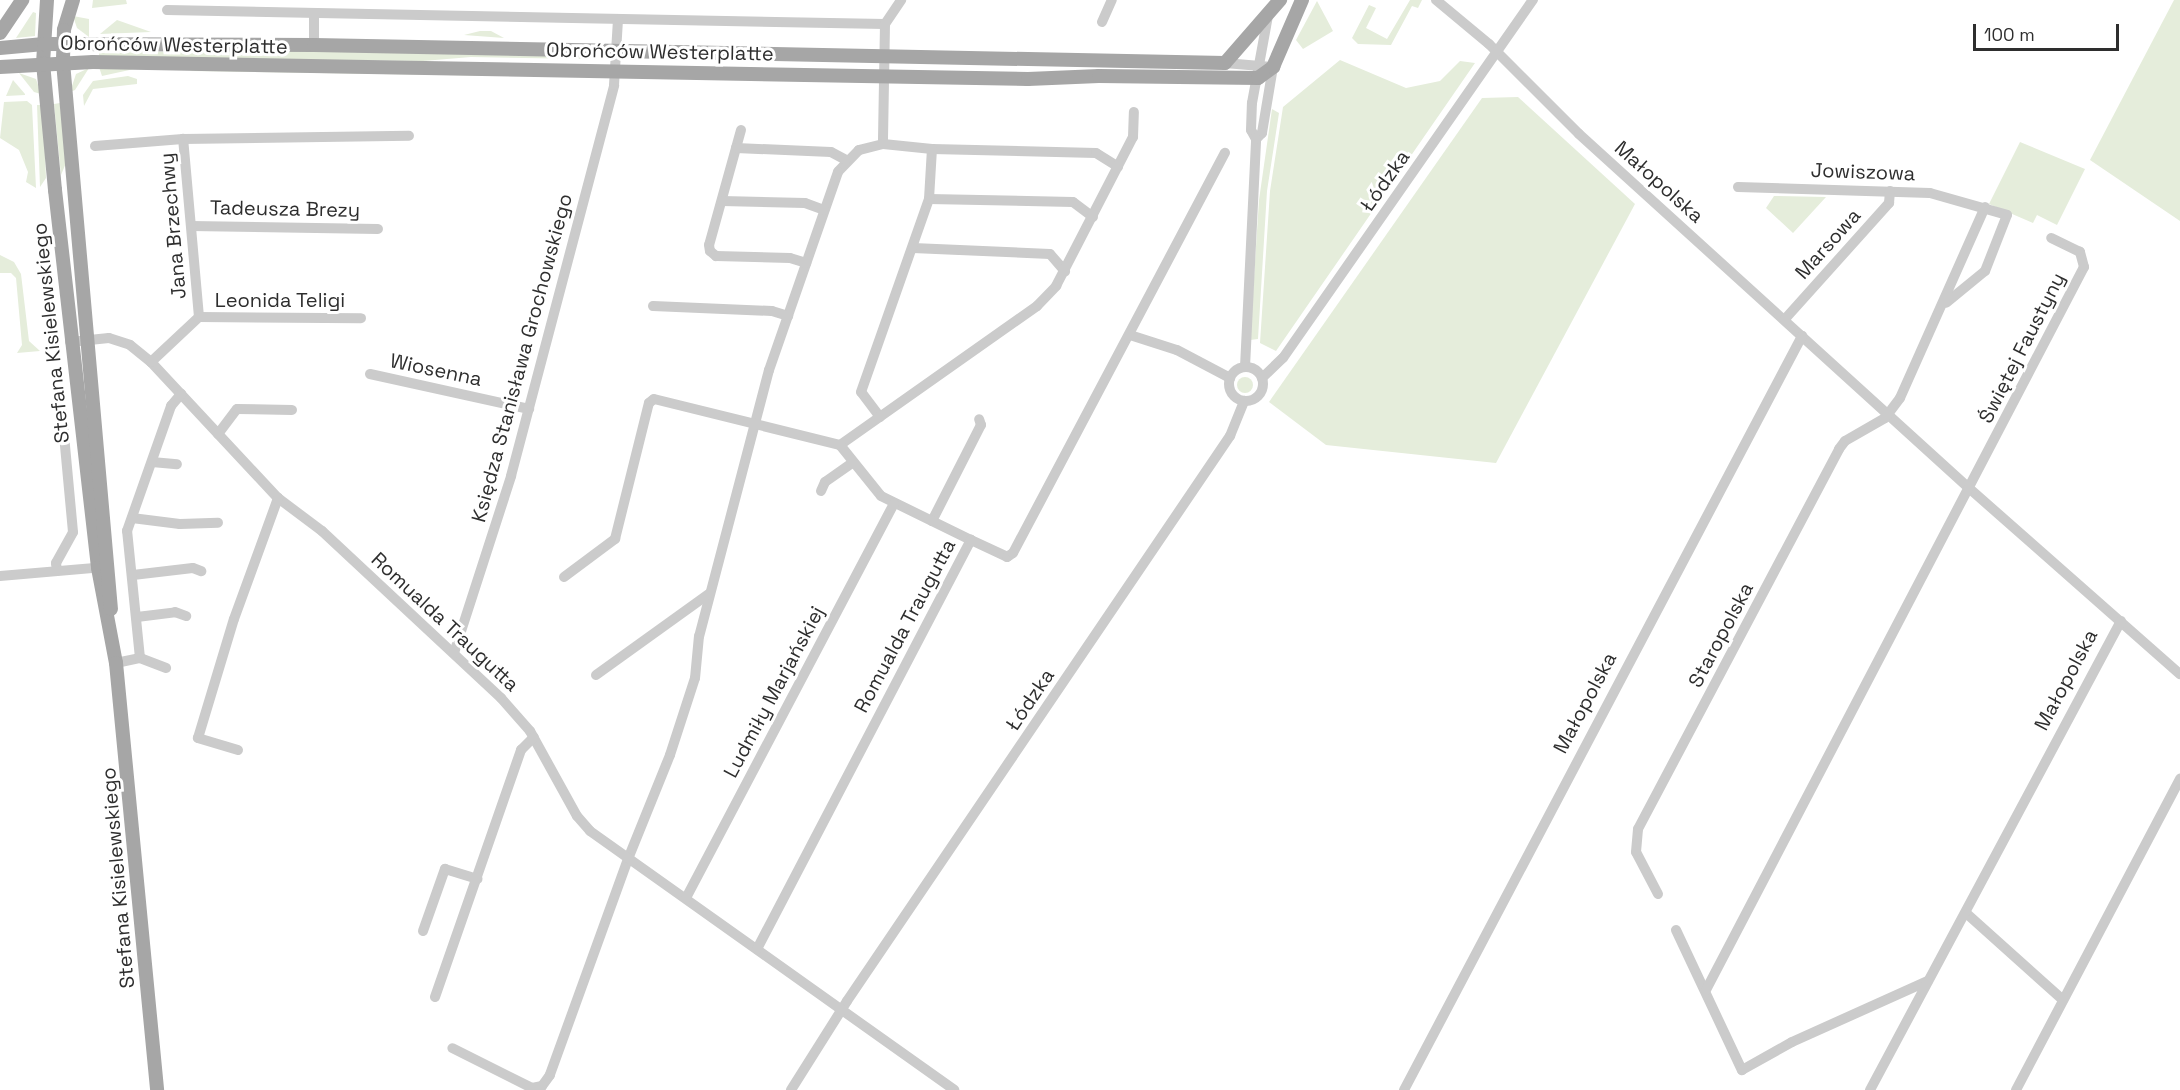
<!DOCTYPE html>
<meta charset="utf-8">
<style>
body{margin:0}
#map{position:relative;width:2180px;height:1090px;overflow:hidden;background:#fff;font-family:"Space Grotesk",sans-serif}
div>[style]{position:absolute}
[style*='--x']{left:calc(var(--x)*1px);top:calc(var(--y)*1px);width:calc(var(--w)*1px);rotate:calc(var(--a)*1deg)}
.green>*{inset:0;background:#e5eddb}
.round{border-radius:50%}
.minor>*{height:10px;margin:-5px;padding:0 5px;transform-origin:5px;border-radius:5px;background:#cbcbcb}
.minor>.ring{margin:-5px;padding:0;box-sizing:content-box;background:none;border:10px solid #cbcbcb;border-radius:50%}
.major>*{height:14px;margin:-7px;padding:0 7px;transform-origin:7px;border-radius:7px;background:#a6a6a6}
span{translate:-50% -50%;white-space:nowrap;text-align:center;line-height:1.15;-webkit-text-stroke:6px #fff;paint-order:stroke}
.street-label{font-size:20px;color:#2e2e2e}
.scale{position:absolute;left:1973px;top:24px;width:146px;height:27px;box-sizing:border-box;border:3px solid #2e2e2e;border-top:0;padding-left:8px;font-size:18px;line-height:21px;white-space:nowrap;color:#2e2e2e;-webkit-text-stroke:4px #fff;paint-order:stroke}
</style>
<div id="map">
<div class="green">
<i style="clip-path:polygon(93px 0,126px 0,127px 4px,92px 8px)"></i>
<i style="clip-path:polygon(1410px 0,1422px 0,1418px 8px,1412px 6px,1391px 45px,1358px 44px,1352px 38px,1369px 5px,1376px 8px,1366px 28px,1387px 39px)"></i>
<i style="clip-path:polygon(2174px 0,2180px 0,2180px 221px,2090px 160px)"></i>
<i style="clip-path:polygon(1317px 1px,1333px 31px,1303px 49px,1296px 40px)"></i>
<i style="clip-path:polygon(33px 12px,36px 13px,35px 36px,16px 38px)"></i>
<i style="clip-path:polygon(73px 16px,89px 19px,89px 37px,77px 28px)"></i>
<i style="clip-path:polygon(117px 20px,151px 32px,100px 34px)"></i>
<i style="clip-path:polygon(480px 31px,491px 31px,504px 38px,464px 35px)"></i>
<i style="clip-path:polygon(250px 50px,586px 56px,586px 59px,471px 57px,423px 61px,99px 58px,99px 53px)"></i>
<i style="clip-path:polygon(1340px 60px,1406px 88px,1440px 81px,1460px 61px,1475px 63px,1276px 351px,1260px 343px,1270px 191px,1283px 107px)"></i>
<i style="clip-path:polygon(99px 67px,134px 69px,102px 76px)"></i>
<i style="clip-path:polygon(89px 68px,75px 90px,70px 92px,76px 74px)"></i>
<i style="clip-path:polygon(206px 68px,583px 77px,189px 71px)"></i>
<i style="clip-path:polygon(19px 73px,36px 79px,41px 94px,34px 92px)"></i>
<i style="clip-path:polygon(128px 76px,137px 79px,137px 84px,93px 89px,84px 106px,83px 95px,93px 81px)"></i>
<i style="clip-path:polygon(13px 80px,25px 94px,25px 95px,6px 96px)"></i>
<i style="clip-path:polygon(1518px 97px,1635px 204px,1496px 463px,1326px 445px,1269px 402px,1482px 98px)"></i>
<i style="clip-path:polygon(4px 102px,27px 101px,32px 105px,36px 188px,26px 182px,28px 172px,19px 150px,0 138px)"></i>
<i style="clip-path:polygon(60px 103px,66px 163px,61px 175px,54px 104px)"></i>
<i style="clip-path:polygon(37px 105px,43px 105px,46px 178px,40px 187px)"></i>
<i style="clip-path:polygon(1272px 109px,1279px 113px,1267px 191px,1258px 339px,1250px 340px,1259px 200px)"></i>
<i style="clip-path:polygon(2020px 142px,2085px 169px,2057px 225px,2037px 215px,2033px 223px,1989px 204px)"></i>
<i style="clip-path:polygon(1774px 196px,1826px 197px,1793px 233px,1766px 208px)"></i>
<i style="clip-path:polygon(0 255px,14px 262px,21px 274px,29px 341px,40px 351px,17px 353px,22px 345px,16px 278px,11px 273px,0 273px)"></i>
<i class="round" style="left:1237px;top:377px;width:16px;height:16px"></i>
</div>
<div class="minor">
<i style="--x:1436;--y:0;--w:69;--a:39.7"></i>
<i style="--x:1489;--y:44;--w:127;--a:45"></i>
<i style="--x:1579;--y:134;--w:528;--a:42.24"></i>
<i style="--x:1970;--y:489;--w:280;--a:41.4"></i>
<i style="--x:167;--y:10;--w:718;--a:1.12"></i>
<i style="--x:885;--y:24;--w:120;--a:91"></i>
<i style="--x:883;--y:144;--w:25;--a:166"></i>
<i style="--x:859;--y:150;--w:30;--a:134"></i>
<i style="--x:838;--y:172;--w:210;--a:109.2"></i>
<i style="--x:769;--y:370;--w:275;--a:104.7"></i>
<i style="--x:699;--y:636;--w:42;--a:95.4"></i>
<i style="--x:695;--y:678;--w:81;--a:108"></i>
<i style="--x:670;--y:755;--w:112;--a:112"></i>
<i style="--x:628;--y:859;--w:230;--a:109.9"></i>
<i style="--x:550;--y:1075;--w:14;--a:126"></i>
<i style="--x:542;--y:1086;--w:10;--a:169"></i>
<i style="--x:532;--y:1088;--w:89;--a:-153.4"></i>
<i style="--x:314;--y:16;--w:29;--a:90"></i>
<i style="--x:1102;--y:22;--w:24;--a:-66"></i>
<i style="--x:885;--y:24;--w:29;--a:-56"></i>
<i style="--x:1225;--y:63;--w:48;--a:4.8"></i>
<i style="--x:1273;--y:67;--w:67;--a:99.5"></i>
<i style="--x:1262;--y:133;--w:8;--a:135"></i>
<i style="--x:741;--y:130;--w:119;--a:105.5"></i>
<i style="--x:709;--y:245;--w:6;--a:81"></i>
<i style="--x:710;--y:251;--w:8;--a:40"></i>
<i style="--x:716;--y:256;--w:74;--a:1.5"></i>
<i style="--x:790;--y:258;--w:17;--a:17"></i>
<i style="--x:95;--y:146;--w:88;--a:-4.5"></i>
<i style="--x:183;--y:139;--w:226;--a:-0.8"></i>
<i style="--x:736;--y:148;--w:95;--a:2.4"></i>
<i style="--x:831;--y:152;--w:17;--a:28"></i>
<i style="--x:932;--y:149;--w:164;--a:1.4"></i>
<i style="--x:1096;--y:153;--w:26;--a:32"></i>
<i style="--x:1738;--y:187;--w:192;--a:1.8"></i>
<i style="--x:1930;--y:193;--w:80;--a:15.9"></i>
<i style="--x:2007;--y:215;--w:60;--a:111.4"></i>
<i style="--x:1985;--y:271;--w:50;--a:140.6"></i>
<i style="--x:929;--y:199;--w:144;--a:1.2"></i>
<i style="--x:1073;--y:202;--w:25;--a:37"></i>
<i style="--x:722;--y:201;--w:83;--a:1.4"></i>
<i style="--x:805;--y:203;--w:20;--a:20"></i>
<i style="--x:191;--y:226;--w:187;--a:0.9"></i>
<i style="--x:913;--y:248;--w:137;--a:2.5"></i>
<i style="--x:1050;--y:254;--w:23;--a:49"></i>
<i style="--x:653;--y:306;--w:119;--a:2.4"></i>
<i style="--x:772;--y:311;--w:17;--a:17"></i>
<i style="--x:199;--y:317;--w:162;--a:0.4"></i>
<i style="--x:1785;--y:319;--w:156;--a:-48.1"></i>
<i style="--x:1889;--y:203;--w:12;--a:-85"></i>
<i style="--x:1130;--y:335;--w:49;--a:17.7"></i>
<i style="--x:1177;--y:350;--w:60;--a:27.8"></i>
<i style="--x:70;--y:342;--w:39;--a:-6"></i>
<i style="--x:109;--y:338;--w:22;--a:18"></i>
<i style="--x:130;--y:345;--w:27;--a:39"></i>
<i style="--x:151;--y:362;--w:186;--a:47"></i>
<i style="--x:278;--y:498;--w:55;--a:36.9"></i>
<i style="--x:322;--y:531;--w:245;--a:43"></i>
<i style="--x:501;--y:698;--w:44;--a:48.7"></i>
<i style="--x:530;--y:731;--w:97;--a:61.1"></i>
<i style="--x:577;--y:816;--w:20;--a:49"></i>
<i style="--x:590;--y:831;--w:447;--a:35.4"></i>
<i style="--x:151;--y:362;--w:66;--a:-43.2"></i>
<i style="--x:199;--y:317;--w:179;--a:-95.1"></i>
<i style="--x:1245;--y:367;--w:228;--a:-87.2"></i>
<i style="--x:1256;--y:139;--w:10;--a:-119"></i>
<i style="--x:1251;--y:130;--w:27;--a:-88"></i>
<i style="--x:1252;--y:103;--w:88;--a:-79.6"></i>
<i class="ring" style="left:1229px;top:367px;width:24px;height:24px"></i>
<i style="--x:370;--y:374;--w:163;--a:12.4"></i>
<i style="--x:1262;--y:378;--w:29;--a:-44"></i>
<i style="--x:1283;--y:358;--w:437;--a:-55.1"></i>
<i style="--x:880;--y:417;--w:31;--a:-127"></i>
<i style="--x:861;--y:392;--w:205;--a:-70.6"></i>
<i style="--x:929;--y:199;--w:50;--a:-86.6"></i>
<i style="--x:932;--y:149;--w:49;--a:-174.2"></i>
<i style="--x:218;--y:434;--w:31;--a:-53"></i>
<i style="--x:237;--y:409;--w:55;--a:1"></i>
<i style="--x:840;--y:445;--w:241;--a:-35.2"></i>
<i style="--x:1037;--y:306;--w:28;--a:-46"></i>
<i style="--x:1056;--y:286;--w:168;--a:-62.7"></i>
<i style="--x:1133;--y:137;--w:25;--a:-88"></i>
<i style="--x:152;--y:462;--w:25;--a:5"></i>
<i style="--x:821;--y:491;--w:10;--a:-66"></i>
<i style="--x:825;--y:482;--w:32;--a:-35"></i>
<i style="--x:132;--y:518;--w:48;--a:7.1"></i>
<i style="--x:180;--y:524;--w:38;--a:-2"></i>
<i style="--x:932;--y:521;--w:108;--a:-63"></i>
<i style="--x:981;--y:425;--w:6;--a:-108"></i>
<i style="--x:57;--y:571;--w:8;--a:-97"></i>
<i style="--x:56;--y:563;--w:35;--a:-61"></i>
<i style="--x:73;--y:532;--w:141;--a:-95.3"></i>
<i style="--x:133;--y:575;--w:60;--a:-6.7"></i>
<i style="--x:193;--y:568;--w:9;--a:21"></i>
<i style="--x:0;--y:576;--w:104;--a:-4.9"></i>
<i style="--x:564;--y:577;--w:64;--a:-36.7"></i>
<i style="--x:615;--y:539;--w:140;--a:-76"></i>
<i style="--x:649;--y:403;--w:6;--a:-39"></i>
<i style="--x:654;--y:399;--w:192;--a:13.9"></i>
<i style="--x:840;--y:445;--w:65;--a:51.2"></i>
<i style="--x:881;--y:496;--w:100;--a:26.1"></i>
<i style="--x:137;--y:617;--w:38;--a:-7"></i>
<i style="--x:175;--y:612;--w:12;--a:20"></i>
<i style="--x:454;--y:653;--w:186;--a:-72.1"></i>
<i style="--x:511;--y:476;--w:404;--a:-75.2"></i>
<i style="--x:614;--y:85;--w:66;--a:-86.5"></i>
<i style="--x:140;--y:658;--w:28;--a:21"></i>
<i style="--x:116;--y:663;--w:25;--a:-12"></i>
<i style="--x:140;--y:658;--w:128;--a:-95.8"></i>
<i style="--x:127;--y:531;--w:133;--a:-70.6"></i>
<i style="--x:171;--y:406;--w:16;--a:-50"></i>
<i style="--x:596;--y:675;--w:140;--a:-35.7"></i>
<i style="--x:238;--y:750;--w:42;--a:-163.3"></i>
<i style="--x:198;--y:738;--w:124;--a:-73.2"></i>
<i style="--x:234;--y:619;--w:129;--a:-70"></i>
<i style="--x:1658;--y:894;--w:47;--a:-117.6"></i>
<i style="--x:1636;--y:852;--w:23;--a:-85"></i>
<i style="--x:1638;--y:829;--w:430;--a:-62.1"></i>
<i style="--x:1839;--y:449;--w:10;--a:-53"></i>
<i style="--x:1845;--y:441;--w:46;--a:-29.9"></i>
<i style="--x:1885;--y:418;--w:25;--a:-53"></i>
<i style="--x:1900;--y:398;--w:209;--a:-66"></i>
<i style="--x:686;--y:898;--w:446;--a:-62.2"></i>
<i style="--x:1966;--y:913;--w:130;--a:41.9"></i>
<i style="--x:1676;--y:930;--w:155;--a:64.8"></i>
<i style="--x:1742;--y:1070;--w:57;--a:-29.2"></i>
<i style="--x:1792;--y:1042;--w:149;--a:-24.2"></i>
<i style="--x:423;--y:931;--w:66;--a:-70.5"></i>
<i style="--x:445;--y:869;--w:34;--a:17"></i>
<i style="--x:757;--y:949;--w:462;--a:-62.4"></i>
<i style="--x:971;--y:540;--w:40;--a:25"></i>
<i style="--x:1007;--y:557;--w:7;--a:-34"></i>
<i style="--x:1013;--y:553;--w:453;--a:-62.1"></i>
<i style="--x:1706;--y:990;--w:816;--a:-62.4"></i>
<i style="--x:2084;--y:267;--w:16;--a:-105"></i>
<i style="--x:2080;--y:252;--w:32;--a:-154"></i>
<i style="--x:435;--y:997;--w:262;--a:-70.8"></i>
<i style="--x:521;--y:750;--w:18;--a:-45"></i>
<i style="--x:791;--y:1090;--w:105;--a:-57.8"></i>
<i style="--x:847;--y:1001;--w:683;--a:-55.87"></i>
<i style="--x:1230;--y:436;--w:38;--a:-68"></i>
<i style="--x:1404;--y:1090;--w:853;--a:-62.17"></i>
<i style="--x:1870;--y:1090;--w:532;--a:-61.85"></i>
<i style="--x:2016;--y:1090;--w:352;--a:-62.2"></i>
</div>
<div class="major">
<i style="--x:47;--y:0;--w:63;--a:93.6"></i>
<i style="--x:43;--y:63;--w:128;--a:84.6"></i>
<i style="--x:55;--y:190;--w:380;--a:83.5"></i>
<i style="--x:98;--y:568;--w:97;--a:79.3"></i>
<i style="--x:116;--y:663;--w:429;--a:84.5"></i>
<i style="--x:73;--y:0;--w:31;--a:107"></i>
<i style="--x:64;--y:30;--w:32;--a:92"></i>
<i style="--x:63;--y:62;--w:549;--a:84.99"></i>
<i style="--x:0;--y:33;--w:40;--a:-56"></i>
<i style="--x:0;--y:48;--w:44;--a:-5.2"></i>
<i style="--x:44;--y:44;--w:270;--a:0.2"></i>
<i style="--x:314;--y:45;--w:911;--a:1.13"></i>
<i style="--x:1225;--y:63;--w:84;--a:-48.9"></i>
<i style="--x:0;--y:67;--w:93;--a:-3.1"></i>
<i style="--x:93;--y:62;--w:935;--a:1.04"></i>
<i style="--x:1028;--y:79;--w:71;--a:-2.4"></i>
<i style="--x:1099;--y:76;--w:159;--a:0.7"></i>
<i style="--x:1258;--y:78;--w:19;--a:-36"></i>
<i style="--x:1273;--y:67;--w:73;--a:-66.6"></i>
</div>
<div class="street-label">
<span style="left:174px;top:45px;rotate:1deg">Obrońców Westerplatte</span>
<span style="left:660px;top:52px;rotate:1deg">Obrońców Westerplatte</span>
<span style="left:1863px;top:172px;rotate:2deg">Jowiszowa</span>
<span style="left:1385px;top:181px;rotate:-55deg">Łódzka</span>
<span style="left:1659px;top:182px;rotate:42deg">Małopolska</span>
<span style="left:285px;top:209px;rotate:1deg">Tadeusza Brezy</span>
<span style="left:173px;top:226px;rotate:-95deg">Jana Brzechwy</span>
<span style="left:1828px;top:244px;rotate:-48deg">Marsowa</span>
<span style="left:280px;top:300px">Leonida Teligi</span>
<span style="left:51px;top:333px;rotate:-96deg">Stefana Kisielewskiego</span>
<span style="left:2022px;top:348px;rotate:-63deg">Świętej Faustyny</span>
<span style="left:522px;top:358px;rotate:-75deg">Księdza Stanisława Grochowskiego</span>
<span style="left:436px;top:370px;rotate:12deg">Wiosenna</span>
<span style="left:445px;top:622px;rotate:43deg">Romualda Traugutta</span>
<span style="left:905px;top:626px;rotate:-62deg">Romualda Traugutta</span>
<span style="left:1721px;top:635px;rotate:-62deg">Staropolska</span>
<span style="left:2066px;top:680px;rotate:-62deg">Małopolska</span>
<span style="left:774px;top:692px;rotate:-62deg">Ludmiły Marjańskiej</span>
<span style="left:1030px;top:700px;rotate:-56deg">Łódzka</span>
<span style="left:1585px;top:703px;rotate:-62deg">Małopolska</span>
<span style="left:118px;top:878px;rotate:-95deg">Stefana Kisielewskiego</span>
</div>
<div class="scale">100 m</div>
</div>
